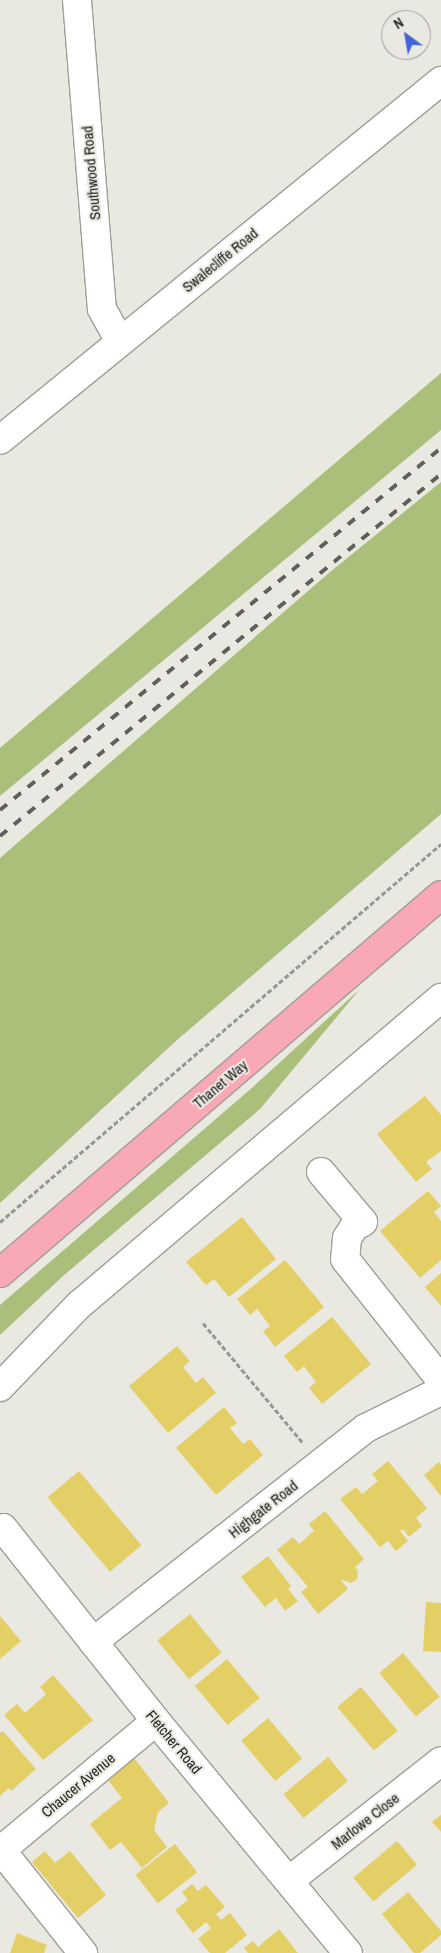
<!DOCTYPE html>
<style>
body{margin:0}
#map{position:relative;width:441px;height:1953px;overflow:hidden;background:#e9e8e1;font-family:"Archivo Narrow",sans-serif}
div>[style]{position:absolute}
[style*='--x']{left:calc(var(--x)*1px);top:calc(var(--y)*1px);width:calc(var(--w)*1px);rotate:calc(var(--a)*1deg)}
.green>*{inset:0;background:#a9bf7a}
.building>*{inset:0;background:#e3cf66;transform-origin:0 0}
.path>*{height:3px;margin-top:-1.5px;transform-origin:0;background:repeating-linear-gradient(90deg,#989792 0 5px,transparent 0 7.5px)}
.roads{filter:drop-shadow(1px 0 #a09e98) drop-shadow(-1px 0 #a09e98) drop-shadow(0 1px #a09e98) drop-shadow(0 -1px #a09e98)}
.minor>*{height:28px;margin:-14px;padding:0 14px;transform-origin:14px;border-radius:14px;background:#fff}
.major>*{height:28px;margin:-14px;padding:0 14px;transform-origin:14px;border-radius:14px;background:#f9a9b6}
.rail>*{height:4px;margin-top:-2px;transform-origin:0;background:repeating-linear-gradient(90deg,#5f5f5b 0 9px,transparent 0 18px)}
span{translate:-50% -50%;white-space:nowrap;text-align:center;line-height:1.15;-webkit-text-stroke:4px #e9e8e1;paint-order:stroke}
.street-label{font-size:15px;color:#242422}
.north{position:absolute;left:381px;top:10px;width:50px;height:50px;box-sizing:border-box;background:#e9e8e1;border:1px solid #9a9a95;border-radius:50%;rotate:328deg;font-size:14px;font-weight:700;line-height:20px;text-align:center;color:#242422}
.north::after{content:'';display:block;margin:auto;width:18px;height:22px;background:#4364d7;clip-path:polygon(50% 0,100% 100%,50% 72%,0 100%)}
</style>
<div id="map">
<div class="green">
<i style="clip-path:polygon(441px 373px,441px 430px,0 796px,0 748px)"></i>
<i style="clip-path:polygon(441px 482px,441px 814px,177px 1040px,0 1203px,0 858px,330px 572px)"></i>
<i style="clip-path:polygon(360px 989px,260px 1109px,63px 1276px,0 1335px,0 1305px,253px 1087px)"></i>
</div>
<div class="building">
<i style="clip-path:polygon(425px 1096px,441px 1115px,441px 1151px,426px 1162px,432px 1169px,416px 1182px,377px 1134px)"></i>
<i style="clip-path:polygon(428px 1191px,441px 1206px,434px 1212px,441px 1221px,441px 1260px,420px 1278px,380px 1231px)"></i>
<i style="clip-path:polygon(242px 1217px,276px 1259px,229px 1297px,214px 1279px,206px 1285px,186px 1262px)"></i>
<i style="clip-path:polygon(285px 1260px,324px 1307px,275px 1347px,263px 1331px,270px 1326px,257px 1309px,250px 1315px,237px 1299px)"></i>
<i style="clip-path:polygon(441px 1273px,441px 1306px,425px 1287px)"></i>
<i style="clip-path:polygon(332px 1317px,371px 1364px,322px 1404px,309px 1388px,316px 1382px,304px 1366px,297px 1372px,284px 1356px)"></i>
<i style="clip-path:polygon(177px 1346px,190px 1361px,183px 1367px,196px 1383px,203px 1377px,216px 1393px,168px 1433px,129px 1386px)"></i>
<i style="clip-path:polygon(224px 1407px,237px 1423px,230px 1428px,243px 1444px,250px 1439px,263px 1455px,216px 1495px,176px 1448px)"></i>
<i style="clip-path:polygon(388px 1461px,427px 1508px,416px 1518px,422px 1526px,409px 1537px,403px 1529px,400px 1531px,408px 1541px,396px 1551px,388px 1541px,380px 1547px,340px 1499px,356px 1487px,362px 1494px,378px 1481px,372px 1474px)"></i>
<i style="clip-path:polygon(439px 1462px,441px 1465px,441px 1496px,424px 1475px)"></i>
<i style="left:79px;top:1471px;width:97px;height:41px;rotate:50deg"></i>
<i style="clip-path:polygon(325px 1511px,364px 1559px,355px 1567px,358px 1571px,357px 1579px,351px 1583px,340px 1579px,348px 1589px,318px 1614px,301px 1592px,308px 1587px,277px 1550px,293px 1537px,299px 1544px,314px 1531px,309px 1524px)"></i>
<i style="clip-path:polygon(268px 1556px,291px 1586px,288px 1589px,298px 1601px,285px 1611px,276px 1598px,265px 1607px,241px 1577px)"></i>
<i style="clip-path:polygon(426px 1602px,441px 1603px,441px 1652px,423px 1651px)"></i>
<i style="left:190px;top:1614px;width:50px;height:42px;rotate:51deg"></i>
<i style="clip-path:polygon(0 1616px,21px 1641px,0 1659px)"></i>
<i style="left:403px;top:1653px;width:57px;height:31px;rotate:50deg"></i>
<i style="left:227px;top:1659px;width:51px;height:42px;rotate:50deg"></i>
<i style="clip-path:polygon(53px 1675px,93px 1720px,43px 1760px,4px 1715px,17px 1704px,25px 1713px,46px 1694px,40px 1687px)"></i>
<i style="left:361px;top:1687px;width:57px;height:31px;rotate:50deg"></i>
<i style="left:268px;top:1718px;width:53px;height:35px;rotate:50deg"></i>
<i style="clip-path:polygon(3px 1731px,36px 1769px,11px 1791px,9px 1788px,0 1796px,0 1733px)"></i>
<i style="left:328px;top:1757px;width:31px;height:58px;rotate:50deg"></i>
<i style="clip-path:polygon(134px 1758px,169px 1803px,158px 1812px,154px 1830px,167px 1847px,142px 1868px,121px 1842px,110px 1850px,90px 1824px,122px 1798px,107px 1779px)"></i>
<i style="clip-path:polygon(441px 1815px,441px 1832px,432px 1822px)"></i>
<i style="left:397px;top:1841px;width:31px;height:57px;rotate:50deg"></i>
<i style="left:175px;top:1844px;width:36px;height:50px;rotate:52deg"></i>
<i style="clip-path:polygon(45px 1851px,55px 1863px,70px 1851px,106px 1895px,78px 1918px,32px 1862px)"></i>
<i style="clip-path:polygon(192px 1884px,198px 1891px,206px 1885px,225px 1907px,216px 1914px,221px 1920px,230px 1913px,247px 1935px,225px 1953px,210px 1953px,198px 1939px,211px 1928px,206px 1922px,193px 1933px,175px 1910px,188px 1900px,182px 1892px)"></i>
<i style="clip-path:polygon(408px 1892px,441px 1931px,441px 1935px,420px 1953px,414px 1953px,382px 1914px)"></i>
<i style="clip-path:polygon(279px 1929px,298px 1953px,248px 1953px,244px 1948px,253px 1941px,258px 1947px)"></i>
<i style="clip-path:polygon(17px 1933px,47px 1945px,44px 1953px,10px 1953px)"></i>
</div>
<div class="path">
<i style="--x:0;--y:1222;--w:581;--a:-40.6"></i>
<i style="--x:203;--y:1323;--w:155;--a:50.2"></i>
</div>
<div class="roads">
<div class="minor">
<i style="--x:77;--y:0;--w:310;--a:85.4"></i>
<i style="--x:102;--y:309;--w:37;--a:61"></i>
<i style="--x:0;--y:440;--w:569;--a:-39.15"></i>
<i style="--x:321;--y:1172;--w:65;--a:50"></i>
<i style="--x:363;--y:1222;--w:10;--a:151"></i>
<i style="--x:354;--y:1227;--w:13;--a:122"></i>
<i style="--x:347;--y:1238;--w:21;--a:95"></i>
<i style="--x:345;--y:1259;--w:154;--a:51.6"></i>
<i style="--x:0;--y:1387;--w:114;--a:-46.1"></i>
<i style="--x:79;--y:1305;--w:475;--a:-40.3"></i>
<i style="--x:3;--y:1528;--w:246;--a:51.6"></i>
<i style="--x:156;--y:1721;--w:301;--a:50.4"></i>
<i style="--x:93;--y:1642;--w:347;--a:-38.1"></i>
<i style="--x:366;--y:1428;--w:84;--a:-26.3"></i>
<i style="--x:1;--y:1850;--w:132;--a:51.5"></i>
<i style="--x:0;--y:1851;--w:203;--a:-39.8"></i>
<i style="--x:290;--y:1880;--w:192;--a:-38.2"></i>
</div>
<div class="major">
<i style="--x:0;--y:1273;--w:581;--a:-40.6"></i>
</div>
</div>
<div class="rail">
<i style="--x:0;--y:810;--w:571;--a:-39.38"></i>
<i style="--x:0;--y:836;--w:571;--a:-39.38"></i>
</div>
<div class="street-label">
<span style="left:91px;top:173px;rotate:-95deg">Southwood Road</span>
<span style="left:220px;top:260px;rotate:-39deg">Swalecliffe Road</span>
<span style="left:220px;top:1084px;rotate:-40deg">Thanet Way</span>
<span style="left:263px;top:1509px;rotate:-38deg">Highgate Road</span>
<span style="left:174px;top:1742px;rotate:50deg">Fletcher Road</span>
<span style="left:78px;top:1785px;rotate:-40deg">Chaucer Avenue</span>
<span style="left:365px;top:1821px;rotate:-38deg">Marlowe Close</span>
</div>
<div class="north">N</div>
</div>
